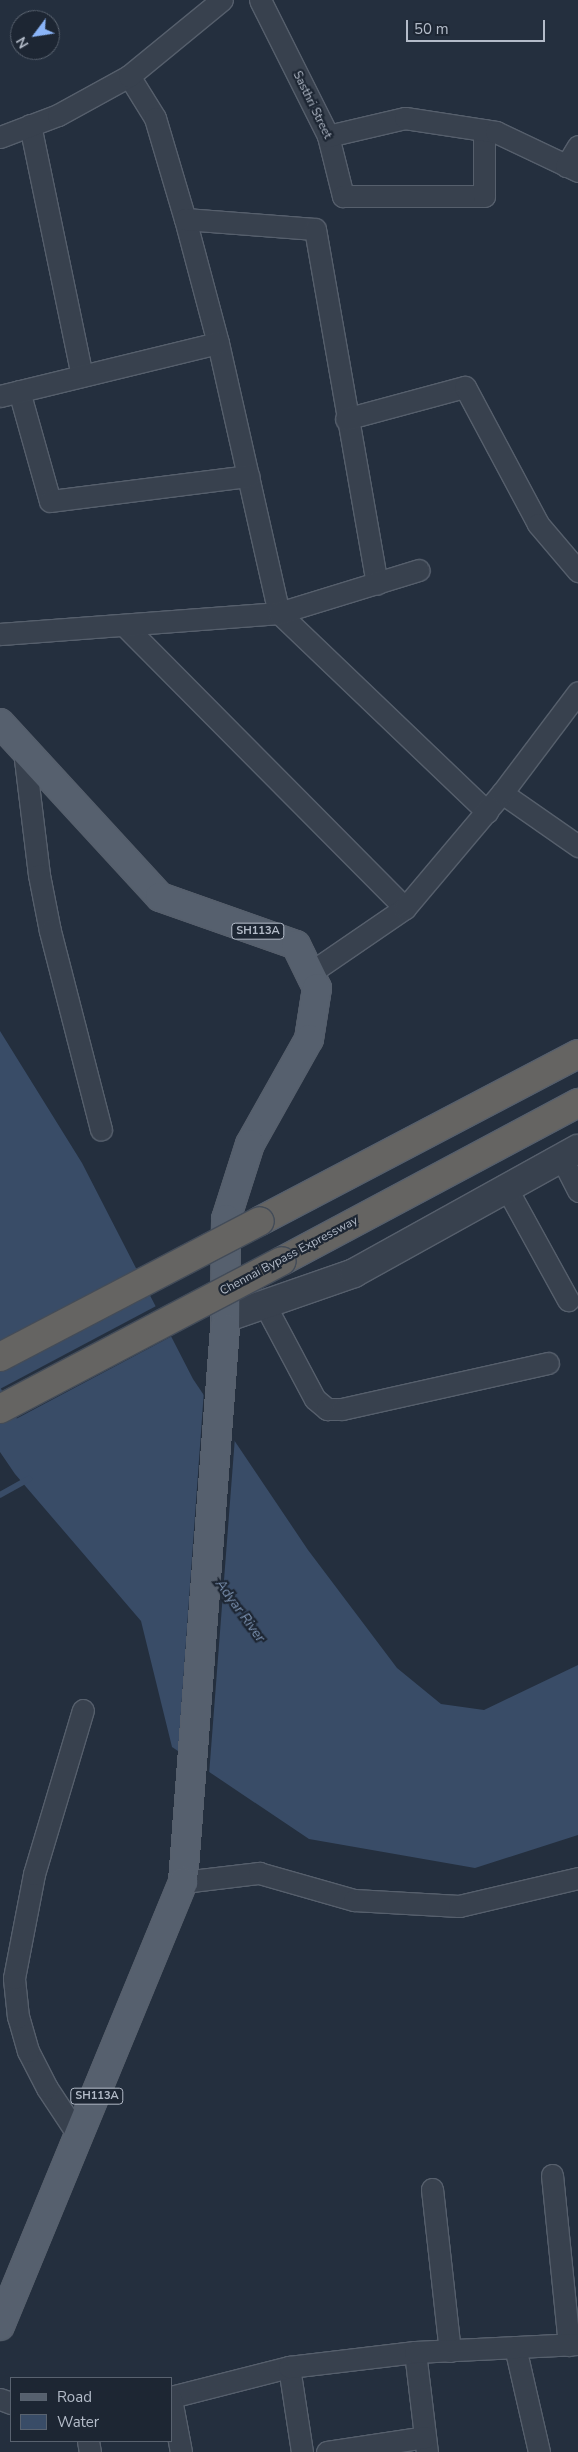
<!DOCTYPE html>
<style>
body{margin:0}
#map{position:relative;width:578px;height:2452px;overflow:hidden;background:#242f3e;font-family:"Nunito Sans",sans-serif}
div>[style]{position:absolute}
[style*='--x']{left:calc(var(--x)*1px);top:calc(var(--y)*1px);width:calc(var(--w)*1px);rotate:calc(var(--a)*1deg)}
.water>*{inset:0;background:#394c67}
.pier>*{inset:0;background:#242f3e;transform-origin:0 0}
.stream>*{height:5.5px;margin:-2.75px;padding:0 2.75px;transform-origin:2.75px;border-radius:2.75px;background:#394c67}
.roads{filter:drop-shadow(1px 0 #565f6c) drop-shadow(-1px 0 #565f6c) drop-shadow(0 1px #565f6c) drop-shadow(0 -1px #565f6c)}
.minor>*{height:21px;margin:-10.5px;padding:0 10.5px;transform-origin:10.5px;border-radius:10.5px;background:#38414e}
.tertiary>*{height:28px;margin:-14px;padding:0 14px;transform-origin:14px;border-radius:14px;background:#38414e}
.primary>*{height:28px;margin:-14px;padding:0 14px;transform-origin:14px;border-radius:14px;background:#56606e}
.trunk>*{height:28px;margin:-14px;padding:0 14px;transform-origin:14px;border-radius:14px;background:#656462}
.bridges{filter:drop-shadow(1px 0 #434c59) drop-shadow(-1px 0 #434c59) drop-shadow(0 1px #434c59) drop-shadow(0 -1px #434c59)}
.trunk-bridge>*{height:28px;margin:-14px;padding:0 14px;transform-origin:14px;border-radius:14px;background:#656462}
span{translate:-50% -50%;white-space:nowrap;text-align:center;line-height:1.15;-webkit-text-stroke:4.5px #1d2633;paint-order:stroke}
.shield-label span{padding:1px 4px;background:#1d2633;border:1px solid;border-radius:4px;-webkit-text-stroke-width:0}
.shield-label{font-size:11px;color:#b4bcc9;font-weight:700}
.street-label{font-size:12px;color:#b4bcc9}
.water-label{font-size:14px;color:#7c92b1;font-style:italic}
.legend{position:absolute;left:10px;top:2377px;width:162px;height:65px;box-sizing:border-box;background:#1d2633;border:1px solid #59626f;margin:0;padding:6px 9px;list-style:none;font-size:15px;color:#b4bcc9}
.legend li{display:flex;align-items:center;gap:10px;height:25px}
.legend b{width:25px;border:1px solid #59626f}
.north{position:absolute;left:10px;top:10px;width:50px;height:50px;box-sizing:border-box;background:#1d2633;border:1px solid #59626f;border-radius:50%;rotate:239deg;font-size:14px;font-weight:700;line-height:20px;text-align:center;color:#b4bcc9}
.north::after{content:'';display:block;margin:auto;width:18px;height:22px;background:#8ab4f8;clip-path:polygon(50% 0,100% 100%,50% 72%,0 100%)}
.scale{position:absolute;left:406px;top:20px;width:139px;height:22px;box-sizing:border-box;border:2px solid #b4bcc9;border-top:0;padding-left:6px;font-size:15px;line-height:18px;white-space:nowrap;color:#b4bcc9;-webkit-text-stroke:4px #1d2633;paint-order:stroke}
</style>
<div id="map">
<div class="water">
<i style="clip-path:polygon(0 1031px,82px 1163px,193px 1379px,308px 1550px,397px 1668px,441px 1704px,484px 1710px,578px 1665px,578px 1835px,475px 1868px,309px 1839px,172px 1747px,141px 1621px,15px 1474px,0 1452px)"></i>
</div>
<div class="pier">
<i style="left:158px;top:1305px;width:34px;height:178px;rotate:62deg"></i>
<i style="clip-path:polygon(204px 1390px,235px 1437px,209px 1775px,178px 1753px)"></i>
</div>
<div class="stream">
<i style="--x:0;--y:1495;--w:33;--a:-29"></i>
</div>
<div class="roads">
<div class="minor">
<i style="--x:260;--y:0;--w:152;--a:63.4"></i>
<i style="--x:328;--y:136;--w:62;--a:76"></i>
<i style="--x:343;--y:196;--w:141;--a:0"></i>
<i style="--x:484;--y:196;--w:66;--a:-90"></i>
<i style="--x:129;--y:76;--w:49;--a:58.2"></i>
<i style="--x:155;--y:118;--w:105;--a:73.5"></i>
<i style="--x:185;--y:219;--w:128;--a:75.1"></i>
<i style="--x:218;--y:343;--w:277;--a:77.3"></i>
<i style="--x:279;--y:613;--w:288;--a:43.7"></i>
<i style="--x:30;--y:125;--w:256;--a:78.3"></i>
<i style="--x:328;--y:136;--w:79;--a:-13.2"></i>
<i style="--x:405;--y:118;--w:92;--a:8.7"></i>
<i style="--x:496;--y:132;--w:91;--a:25.4"></i>
<i style="--x:0;--y:137;--w:62;--a:-20.8"></i>
<i style="--x:58;--y:115;--w:81;--a:-28.8"></i>
<i style="--x:129;--y:76;--w:120;--a:-39.3"></i>
<i style="--x:566;--y:166;--w:23;--a:-59"></i>
<i style="--x:185;--y:219;--w:130;--a:4.4"></i>
<i style="--x:315;--y:229;--w:360;--a:80.1"></i>
<i style="--x:19;--y:391;--w:114;--a:74.3"></i>
<i style="--x:50;--y:501;--w:200;--a:-7.2"></i>
<i style="--x:0;--y:396;--w:224;--a:-13.7"></i>
<i style="--x:346;--y:419;--w:123;--a:-15.1"></i>
<i style="--x:465;--y:387;--w:155;--a:61.9"></i>
<i style="--x:538;--y:524;--w:62;--a:49.6"></i>
<i style="--x:124;--y:625;--w:399;--a:45.2"></i>
<i style="--x:0;--y:634;--w:280;--a:-4.3"></i>
<i style="--x:279;--y:613;--w:146;--a:-17.1"></i>
<i style="--x:24;--y:751;--w:125;--a:83.1"></i>
<i style="--x:39;--y:875;--w:57;--a:78.9"></i>
<i style="--x:50;--y:931;--w:205;--a:75.6"></i>
<i style="--x:502;--y:793;--w:93;--a:34.9"></i>
<i style="--x:310;--y:973;--w:115;--a:-34.4"></i>
<i style="--x:405;--y:908;--w:150;--a:-49.9"></i>
<i style="--x:502;--y:793;--w:126;--a:-53"></i>
<i style="--x:562;--y:1159;--w:36;--a:63"></i>
<i style="--x:507;--y:1189;--w:127;--a:61.2"></i>
<i style="--x:266;--y:1307;--w:104;--a:62"></i>
<i style="--x:315;--y:1399;--w:16;--a:40"></i>
<i style="--x:327;--y:1409;--w:15;--a:0"></i>
<i style="--x:342;--y:1409;--w:211;--a:-12.6"></i>
<i style="--x:183;--y:1882;--w:77;--a:-6.8"></i>
<i style="--x:259;--y:1873;--w:99;--a:15.9"></i>
<i style="--x:354;--y:1900;--w:105;--a:3.3"></i>
<i style="--x:459;--y:1906;--w:122;--a:-13.2"></i>
<i style="--x:80;--y:2138;--w:60;--a:-123.4"></i>
<i style="--x:47;--y:2088;--w:42;--a:-117.2"></i>
<i style="--x:28;--y:2051;--w:35;--a:-106"></i>
<i style="--x:18;--y:2017;--w:39;--a:-96"></i>
<i style="--x:14;--y:1978;--w:106;--a:-79.1"></i>
<i style="--x:34;--y:1874;--w:171;--a:-73.4"></i>
<i style="--x:552;--y:2175;--w:171;--a:84.3"></i>
<i style="--x:432;--y:2189;--w:163;--a:83.7"></i>
<i style="--x:515;--y:2347;--w:108;--a:77.1"></i>
<i style="--x:415;--y:2352;--w:101;--a:83.2"></i>
<i style="--x:289;--y:2367;--w:86;--a:81.3"></i>
<i style="--x:171;--y:2397;--w:122;--a:-14.3"></i>
<i style="--x:289;--y:2367;--w:127;--a:-6.8"></i>
<i style="--x:415;--y:2352;--w:163;--a:-2.8"></i>
<i style="--x:0;--y:2399;--w:12;--a:20"></i>
<i style="--x:171;--y:2399;--w:54;--a:79.3"></i>
<i style="--x:88;--y:2441;--w:11;--a:80"></i>
<i style="--x:327;--y:2452;--w:99;--a:-8.7"></i>
</div>
<div class="tertiary">
<i style="--x:225;--y:1318;--w:137;--a:-19.2"></i>
<i style="--x:354;--y:1273;--w:256;--a:-29"></i>
</div>
<div class="primary">
<i style="--x:0;--y:723;--w:236;--a:47.4"></i>
<i style="--x:160;--y:897;--w:144;--a:19.4"></i>
<i style="--x:296;--y:945;--w:48;--a:64"></i>
<i style="--x:317;--y:988;--w:52;--a:98.9"></i>
<i style="--x:309;--y:1039;--w:120;--a:119.3"></i>
<i style="--x:250;--y:1144;--w:79;--a:107.7"></i>
<i style="--x:226;--y:1219;--w:109;--a:90.5"></i>
<i style="--x:225;--y:1328;--w:556;--a:94.34"></i>
<i style="--x:183;--y:1882;--w:480;--a:112.4"></i>
</div>
<div class="trunk">
<i style="--x:260;--y:1221;--w:359;--a:-27.7"></i>
<i style="--x:282;--y:1261;--w:336;--a:-28.1"></i>
</div>
</div>
<div class="bridges">
<div class="trunk-bridge">
<i style="--x:0;--y:1357;--w:293;--a:-27.6"></i>
<i style="--x:0;--y:1409;--w:318;--a:-27.7"></i>
</div>
</div>
<div class="shield-label">
<span style="left:258px;top:931px">SH113A</span>
<span style="left:97px;top:2096px">SH113A</span>
</div>
<div class="street-label">
<span style="left:312px;top:105px;rotate:64deg">Sasthri Street</span>
<span style="left:289px;top:1256px;rotate:-28deg">Chennai Bypass Expressway</span>
</div>
<div class="water-label">
<span style="left:240px;top:1611px;rotate:54deg">Adyar River</span>
</div>
<ul class="legend">
<li><b style="height:6px;background:#56606e"></b>Road</li>
<li><b style="height:14px;background:#394c67"></b>Water</li>
</ul>
<div class="north">N</div>
<div class="scale">50 m</div>
</div>
